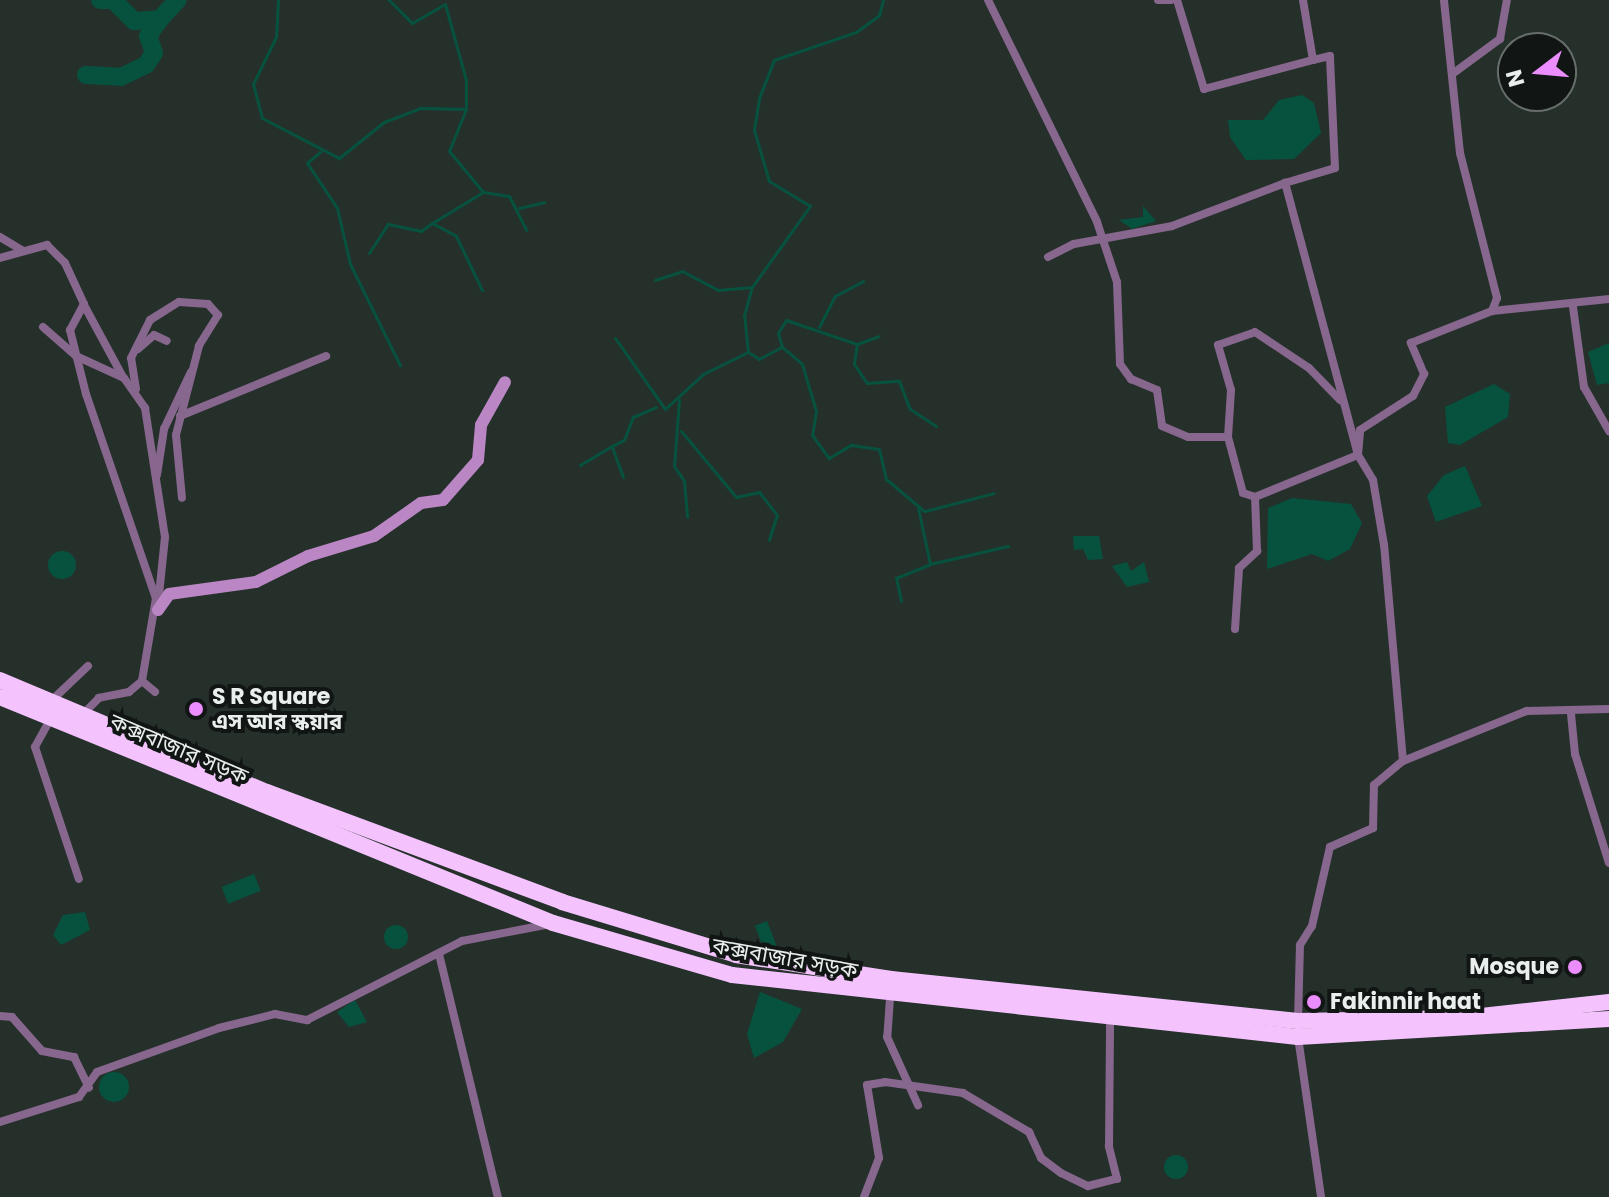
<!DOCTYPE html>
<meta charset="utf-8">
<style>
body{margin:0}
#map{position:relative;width:1609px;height:1197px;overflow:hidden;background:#25302b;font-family:Poppins,"Noto Sans Bengali",sans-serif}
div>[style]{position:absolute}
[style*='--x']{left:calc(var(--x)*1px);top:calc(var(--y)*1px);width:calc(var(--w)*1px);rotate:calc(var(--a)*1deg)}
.water>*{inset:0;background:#06523f;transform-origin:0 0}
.round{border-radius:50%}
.stream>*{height:3px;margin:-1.5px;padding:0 1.5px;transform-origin:1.5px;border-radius:1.5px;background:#06523f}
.river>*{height:18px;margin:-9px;padding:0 9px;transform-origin:9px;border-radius:9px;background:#06523f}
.street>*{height:8px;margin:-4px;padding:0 4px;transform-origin:4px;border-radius:4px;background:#87678d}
.secondary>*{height:12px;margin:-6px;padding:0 6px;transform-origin:6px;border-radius:6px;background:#ba86c4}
.highway>*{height:16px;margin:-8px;padding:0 8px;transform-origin:8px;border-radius:8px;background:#f4c3fd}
.dots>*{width:22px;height:22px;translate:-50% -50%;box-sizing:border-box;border:4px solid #111614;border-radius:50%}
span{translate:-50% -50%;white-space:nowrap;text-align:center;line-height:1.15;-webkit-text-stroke:8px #111614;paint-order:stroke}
.poi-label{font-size:22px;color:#e8efec;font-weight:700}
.left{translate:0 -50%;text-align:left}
.right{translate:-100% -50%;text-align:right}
.street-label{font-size:22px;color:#e8efec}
.north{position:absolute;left:1497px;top:32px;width:80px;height:80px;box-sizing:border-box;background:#111614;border:2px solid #676d6a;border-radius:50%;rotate:254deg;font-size:22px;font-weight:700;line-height:32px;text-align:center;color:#e8efec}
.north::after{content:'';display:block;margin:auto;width:28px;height:36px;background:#eb8dfc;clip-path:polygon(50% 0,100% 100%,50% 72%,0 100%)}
</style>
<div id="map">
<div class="water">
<i style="clip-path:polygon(1302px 95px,1314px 103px,1321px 133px,1294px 159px,1246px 160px,1230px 137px,1228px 120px,1263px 120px,1279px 100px)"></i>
<i style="clip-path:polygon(1143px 206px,1156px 221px,1132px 229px,1119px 220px,1143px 217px)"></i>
<i style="clip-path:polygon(1609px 343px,1609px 383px,1597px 385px,1588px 352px)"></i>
<i style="clip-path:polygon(1494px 384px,1510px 394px,1508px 417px,1460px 445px,1448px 443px,1445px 407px)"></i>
<i style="clip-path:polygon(1465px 466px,1482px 506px,1436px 522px,1427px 496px,1444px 475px)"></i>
<i style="clip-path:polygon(1292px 498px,1351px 504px,1362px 523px,1350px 549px,1328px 561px,1312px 554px,1267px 569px,1268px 508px)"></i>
<i style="clip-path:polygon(1073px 536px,1099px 536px,1103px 559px,1088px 560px,1083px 549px,1074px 550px)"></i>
<i class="round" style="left:48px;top:551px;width:28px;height:28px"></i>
<i style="clip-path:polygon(1127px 562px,1131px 571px,1144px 562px,1149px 582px,1127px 587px,1112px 566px)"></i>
<i style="left:254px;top:874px;width:18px;height:35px;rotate:68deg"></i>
<i style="clip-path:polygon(85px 912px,90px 930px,61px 945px,53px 935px,63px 915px)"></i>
<i style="left:767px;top:921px;width:28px;height:13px;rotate:69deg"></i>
<i class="round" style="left:384px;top:925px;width:24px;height:24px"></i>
<i style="clip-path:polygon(760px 992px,802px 1009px,783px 1042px,754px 1058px,747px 1034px)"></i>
<i style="clip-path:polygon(355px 1000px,367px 1022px,349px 1027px,337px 1012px)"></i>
<i class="round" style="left:99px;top:1072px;width:30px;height:30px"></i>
<i class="round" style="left:1164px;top:1155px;width:24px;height:24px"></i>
</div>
<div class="stream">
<i style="--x:278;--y:0;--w:37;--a:93"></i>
<i style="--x:276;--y:37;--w:52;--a:116.1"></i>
<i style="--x:253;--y:84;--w:35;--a:75"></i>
<i style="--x:262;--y:118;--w:87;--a:27.5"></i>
<i style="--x:339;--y:158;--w:58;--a:-38.7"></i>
<i style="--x:384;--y:122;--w:40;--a:-21"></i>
<i style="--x:421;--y:108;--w:45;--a:1.3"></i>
<i style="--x:389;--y:0;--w:33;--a:45"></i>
<i style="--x:412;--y:23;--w:38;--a:-30"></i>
<i style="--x:445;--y:4;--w:79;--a:74.6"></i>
<i style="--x:466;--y:80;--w:29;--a:90"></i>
<i style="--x:466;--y:109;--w:45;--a:112"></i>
<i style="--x:449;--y:151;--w:53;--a:50.3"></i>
<i style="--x:483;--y:192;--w:60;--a:148.7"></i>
<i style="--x:432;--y:223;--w:27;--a:28"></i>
<i style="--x:456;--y:236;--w:60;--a:64.3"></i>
<i style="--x:320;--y:152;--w:17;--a:140"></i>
<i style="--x:307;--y:163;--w:54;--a:56.3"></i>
<i style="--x:337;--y:208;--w:57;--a:76.9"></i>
<i style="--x:350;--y:264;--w:113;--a:63.7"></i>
<i style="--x:483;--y:192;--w:26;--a:9"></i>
<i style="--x:509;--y:196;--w:38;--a:63"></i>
<i style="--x:519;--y:208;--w:26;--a:-13"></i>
<i style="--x:369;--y:253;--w:35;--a:-57"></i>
<i style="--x:388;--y:224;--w:34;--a:12"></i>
<i style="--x:421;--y:231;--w:14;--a:-36"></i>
<i style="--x:655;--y:280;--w:28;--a:-18"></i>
<i style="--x:682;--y:271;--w:41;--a:27.8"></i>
<i style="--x:718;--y:290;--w:34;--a:-5"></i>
<i style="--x:819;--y:327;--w:35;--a:-63"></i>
<i style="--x:835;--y:296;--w:32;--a:-28"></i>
<i style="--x:615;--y:338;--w:87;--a:54.8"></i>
<i style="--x:665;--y:409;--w:52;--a:-42.6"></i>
<i style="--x:703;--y:374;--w:50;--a:-26.1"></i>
<i style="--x:748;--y:352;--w:36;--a:-96"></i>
<i style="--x:744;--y:316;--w:30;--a:-75"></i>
<i style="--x:752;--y:287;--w:100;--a:-54.4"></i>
<i style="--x:810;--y:206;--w:48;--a:-148.6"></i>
<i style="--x:769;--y:181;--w:53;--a:-106.4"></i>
<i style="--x:754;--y:130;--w:32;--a:-81"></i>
<i style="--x:759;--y:98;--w:41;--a:-68.5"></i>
<i style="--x:774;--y:60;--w:87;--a:-18.9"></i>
<i style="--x:856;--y:32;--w:29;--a:-36"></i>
<i style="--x:879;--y:15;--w:16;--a:-75"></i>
<i style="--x:857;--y:344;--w:20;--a:99"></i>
<i style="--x:854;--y:364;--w:23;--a:56"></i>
<i style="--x:867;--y:383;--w:32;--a:-4"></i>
<i style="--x:899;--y:381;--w:30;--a:69"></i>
<i style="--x:910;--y:409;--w:31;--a:33"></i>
<i style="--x:782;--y:347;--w:26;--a:40"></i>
<i style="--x:802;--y:364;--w:49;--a:73.4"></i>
<i style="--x:816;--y:411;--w:24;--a:99"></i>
<i style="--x:812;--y:435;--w:29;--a:54"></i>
<i style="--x:829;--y:458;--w:26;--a:-31"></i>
<i style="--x:851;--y:445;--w:28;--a:8"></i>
<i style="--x:879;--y:449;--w:31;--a:77"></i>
<i style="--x:886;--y:479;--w:50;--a:40.1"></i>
<i style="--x:748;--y:352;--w:13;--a:32"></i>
<i style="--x:759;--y:359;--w:26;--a:-28"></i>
<i style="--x:782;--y:347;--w:15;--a:-106"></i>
<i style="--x:778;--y:333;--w:15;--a:-58"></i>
<i style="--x:786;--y:320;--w:75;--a:18.7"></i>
<i style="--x:857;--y:344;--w:23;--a:-20"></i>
<i style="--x:679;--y:400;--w:66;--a:94.3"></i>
<i style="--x:674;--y:466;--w:18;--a:56"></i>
<i style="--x:684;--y:481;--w:36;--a:85"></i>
<i style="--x:681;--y:431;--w:86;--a:50.2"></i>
<i style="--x:736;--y:497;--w:24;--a:-12"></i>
<i style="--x:759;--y:492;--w:29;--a:52"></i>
<i style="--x:777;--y:515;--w:26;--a:108"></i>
<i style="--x:580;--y:465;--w:37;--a:-31"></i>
<i style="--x:623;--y:477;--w:33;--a:-110"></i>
<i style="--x:612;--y:446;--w:13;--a:-27"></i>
<i style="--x:624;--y:440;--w:25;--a:-69"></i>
<i style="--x:633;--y:417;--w:25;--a:-23"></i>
<i style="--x:925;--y:511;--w:71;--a:-14.6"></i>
<i style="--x:930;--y:564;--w:80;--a:-13"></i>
<i style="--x:901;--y:601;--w:24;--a:-102"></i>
<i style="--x:896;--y:578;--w:37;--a:-22"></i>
<i style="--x:930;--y:564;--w:57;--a:-102.1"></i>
</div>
<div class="river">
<i style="--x:100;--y:0;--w:13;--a:0"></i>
<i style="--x:113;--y:0;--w:30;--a:45"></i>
<i style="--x:134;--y:21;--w:26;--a:-4"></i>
<i style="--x:160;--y:19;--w:26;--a:-47"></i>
<i style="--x:86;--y:75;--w:35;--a:3"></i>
<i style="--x:121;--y:77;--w:28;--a:-26"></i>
<i style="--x:146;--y:65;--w:14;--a:-56"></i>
<i style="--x:154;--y:53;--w:18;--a:-109"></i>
<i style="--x:148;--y:36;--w:21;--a:-55"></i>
</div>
<div class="street">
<i style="--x:988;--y:0;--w:247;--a:63.8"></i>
<i style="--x:1097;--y:222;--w:63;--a:71.6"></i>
<i style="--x:1117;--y:282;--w:82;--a:87.9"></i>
<i style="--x:1120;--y:364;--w:19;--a:54"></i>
<i style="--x:1131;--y:379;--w:28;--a:23"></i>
<i style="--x:1157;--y:390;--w:36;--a:82"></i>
<i style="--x:1162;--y:426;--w:28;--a:23"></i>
<i style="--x:1188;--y:437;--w:40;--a:0"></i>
<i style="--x:1228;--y:437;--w:47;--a:-86.3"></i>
<i style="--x:1231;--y:390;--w:47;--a:-106.1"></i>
<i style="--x:1218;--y:345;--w:39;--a:-19"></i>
<i style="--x:1255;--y:332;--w:65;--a:33.7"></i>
<i style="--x:1309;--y:368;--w:45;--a:45.9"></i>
<i style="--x:1158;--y:0;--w:13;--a:0"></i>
<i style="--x:1177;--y:0;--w:93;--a:73.1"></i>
<i style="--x:1204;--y:89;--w:113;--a:-14.9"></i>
<i style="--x:1313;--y:60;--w:61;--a:-99.5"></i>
<i style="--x:1455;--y:72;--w:56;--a:-36.3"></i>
<i style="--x:1500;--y:39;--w:40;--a:-80"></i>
<i style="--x:0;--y:237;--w:27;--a:31"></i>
<i style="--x:1048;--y:257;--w:29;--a:-27"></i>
<i style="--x:1074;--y:244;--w:100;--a:-10.4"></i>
<i style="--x:1172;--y:226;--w:121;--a:-20.8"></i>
<i style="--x:0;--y:258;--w:49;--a:-15.5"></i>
<i style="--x:47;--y:245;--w:25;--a:45"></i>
<i style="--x:65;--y:263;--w:45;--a:65.1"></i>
<i style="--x:84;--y:304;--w:30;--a:118"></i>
<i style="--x:70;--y:330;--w:66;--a:76"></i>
<i style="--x:86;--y:394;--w:216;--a:71.1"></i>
<i style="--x:156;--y:598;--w:84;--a:99.6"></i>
<i style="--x:142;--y:681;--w:17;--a:140"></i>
<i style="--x:129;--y:692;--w:31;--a:169"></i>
<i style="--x:99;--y:698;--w:23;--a:135"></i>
<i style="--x:84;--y:305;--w:82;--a:61.6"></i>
<i style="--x:1573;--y:307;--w:81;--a:82.2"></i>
<i style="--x:1584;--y:387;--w:51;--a:60.4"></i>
<i style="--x:1492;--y:311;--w:118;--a:-5.9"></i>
<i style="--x:43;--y:327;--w:44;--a:41.3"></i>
<i style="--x:76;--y:356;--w:53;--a:24.6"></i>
<i style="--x:124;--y:378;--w:37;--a:55"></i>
<i style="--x:145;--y:408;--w:131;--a:81.2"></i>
<i style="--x:165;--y:537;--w:68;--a:95.9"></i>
<i style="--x:138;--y:349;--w:21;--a:-41"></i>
<i style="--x:154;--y:335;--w:14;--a:25"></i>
<i style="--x:136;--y:389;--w:31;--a:-99"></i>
<i style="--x:131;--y:358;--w:42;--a:-63.4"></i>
<i style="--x:150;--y:320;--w:34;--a:-32"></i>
<i style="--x:179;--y:302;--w:29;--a:4"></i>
<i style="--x:208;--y:304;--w:15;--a:48"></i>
<i style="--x:218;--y:315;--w:36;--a:122"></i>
<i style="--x:199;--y:346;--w:92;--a:104.5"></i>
<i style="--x:176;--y:435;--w:63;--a:84.6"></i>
<i style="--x:180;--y:416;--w:158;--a:-22.3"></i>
<i style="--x:1228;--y:437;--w:58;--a:75"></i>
<i style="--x:1243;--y:493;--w:13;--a:18"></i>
<i style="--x:157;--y:475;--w:47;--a:-81.3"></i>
<i style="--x:164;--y:429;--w:63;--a:-64.7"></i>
<i style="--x:1235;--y:629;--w:61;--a:-86.2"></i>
<i style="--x:1239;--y:568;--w:25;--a:-43"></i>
<i style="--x:1257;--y:551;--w:54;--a:-92.1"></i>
<i style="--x:1255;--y:497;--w:111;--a:-22.2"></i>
<i style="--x:1358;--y:455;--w:282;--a:-105"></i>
<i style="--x:1285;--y:183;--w:52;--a:-16.7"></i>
<i style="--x:1335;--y:168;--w:112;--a:-92.6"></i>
<i style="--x:1330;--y:56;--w:17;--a:167"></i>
<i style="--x:142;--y:681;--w:17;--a:40"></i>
<i style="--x:51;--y:701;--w:51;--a:-43.4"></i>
<i style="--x:1571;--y:714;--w:40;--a:84.3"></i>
<i style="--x:1575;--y:754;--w:114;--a:72.7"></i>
<i style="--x:51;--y:718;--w:33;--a:119"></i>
<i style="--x:35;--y:747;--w:139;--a:71.6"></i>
<i style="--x:1403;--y:761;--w:134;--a:-22"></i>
<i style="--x:1527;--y:711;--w:82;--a:-1.4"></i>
<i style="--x:439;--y:954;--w:250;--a:76.4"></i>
<i style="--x:890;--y:998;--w:39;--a:94"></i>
<i style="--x:887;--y:1037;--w:75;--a:65.5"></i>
<i style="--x:0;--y:1016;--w:12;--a:5"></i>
<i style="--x:12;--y:1017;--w:45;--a:48.6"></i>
<i style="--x:42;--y:1051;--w:33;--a:11"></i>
<i style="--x:74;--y:1057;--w:34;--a:64"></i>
<i style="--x:1298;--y:1021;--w:76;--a:-88.5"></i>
<i style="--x:1300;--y:945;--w:22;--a:-58"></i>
<i style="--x:1312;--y:926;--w:81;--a:-77.2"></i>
<i style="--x:1330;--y:847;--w:47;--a:-23.8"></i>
<i style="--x:1373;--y:828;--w:43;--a:-88.7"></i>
<i style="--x:1374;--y:785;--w:38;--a:-40"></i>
<i style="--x:1403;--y:761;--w:217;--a:-95"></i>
<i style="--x:1384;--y:545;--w:66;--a:-99.6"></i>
<i style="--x:1373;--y:480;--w:29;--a:-121"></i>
<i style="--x:1358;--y:455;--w:25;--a:-85"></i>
<i style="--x:1360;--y:430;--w:63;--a:-32.7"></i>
<i style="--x:1413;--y:396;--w:25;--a:-63"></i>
<i style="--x:1424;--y:374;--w:34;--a:-113"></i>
<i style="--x:1411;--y:343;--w:87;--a:-21.6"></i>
<i style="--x:1492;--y:311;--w:14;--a:-69"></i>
<i style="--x:1497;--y:298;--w:150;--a:-104.3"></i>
<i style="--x:1460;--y:153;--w:154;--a:-96"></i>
<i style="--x:1298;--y:1037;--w:162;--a:81.8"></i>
<i style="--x:0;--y:1122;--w:83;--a:-17.6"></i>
<i style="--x:79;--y:1097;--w:31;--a:-54"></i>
<i style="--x:97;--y:1072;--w:130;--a:-19.8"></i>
<i style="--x:219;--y:1028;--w:58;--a:-14"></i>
<i style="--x:275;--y:1014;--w:33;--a:11"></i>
<i style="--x:307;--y:1020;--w:174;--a:-27"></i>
<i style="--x:462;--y:941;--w:90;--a:-10.9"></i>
<i style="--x:864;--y:1197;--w:42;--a:-69"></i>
<i style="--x:879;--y:1158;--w:74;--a:-99.3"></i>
<i style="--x:867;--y:1085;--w:18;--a:-9"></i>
<i style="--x:885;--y:1082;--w:79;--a:8"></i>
<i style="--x:963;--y:1093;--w:77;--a:30.6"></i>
<i style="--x:1029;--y:1132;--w:29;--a:65"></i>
<i style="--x:1041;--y:1158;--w:25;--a:37"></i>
<i style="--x:1061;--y:1173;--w:30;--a:26"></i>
<i style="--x:1088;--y:1186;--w:30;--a:-14"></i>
<i style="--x:1117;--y:1179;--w:34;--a:-104"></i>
<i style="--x:1109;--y:1146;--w:127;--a:-89.5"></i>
</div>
<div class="secondary">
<i style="--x:158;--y:610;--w:19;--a:-55"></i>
<i style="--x:169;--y:594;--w:88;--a:-7.9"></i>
<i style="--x:256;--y:582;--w:58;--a:-26.6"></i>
<i style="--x:308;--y:556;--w:69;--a:-16.9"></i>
<i style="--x:374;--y:536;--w:57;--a:-35.1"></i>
<i style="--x:421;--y:503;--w:22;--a:-8"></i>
<i style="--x:443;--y:500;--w:53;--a:-48.8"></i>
<i style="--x:478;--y:460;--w:35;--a:-85"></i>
<i style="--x:481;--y:425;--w:49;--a:-60.8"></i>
</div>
<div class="highway">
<i style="--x:0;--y:680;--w:290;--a:22.8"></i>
<i style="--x:267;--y:792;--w:315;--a:20.4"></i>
<i style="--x:562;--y:902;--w:182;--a:16.9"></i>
<i style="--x:736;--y:955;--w:157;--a:8.8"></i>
<i style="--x:891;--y:979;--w:409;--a:5.9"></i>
<i style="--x:1298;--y:1021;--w:165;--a:-1"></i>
<i style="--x:1463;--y:1018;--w:147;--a:-6.3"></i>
<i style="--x:0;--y:697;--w:597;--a:22.23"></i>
<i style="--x:553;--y:923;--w:186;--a:16.2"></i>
<i style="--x:732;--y:975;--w:569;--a:6.25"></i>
<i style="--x:1298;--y:1037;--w:312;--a:-3.3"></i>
</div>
<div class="dots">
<i style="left:196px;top:709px;background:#eb8dfc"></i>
<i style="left:1575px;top:967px;background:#eb8dfc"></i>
<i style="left:1314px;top:1002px;background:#eb8dfc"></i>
</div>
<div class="poi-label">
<span class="left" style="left:212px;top:709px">S R Square<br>এস আর স্কয়ার</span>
<span class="right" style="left:1559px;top:967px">Mosque</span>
<span class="left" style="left:1330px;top:1002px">Fakinnir haat</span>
</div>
<div class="street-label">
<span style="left:179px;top:749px;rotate:23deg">কক্সবাজার সড়ক</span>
<span style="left:785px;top:958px;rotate:10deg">কক্সবাজার সড়ক</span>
</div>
<div class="north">N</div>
</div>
